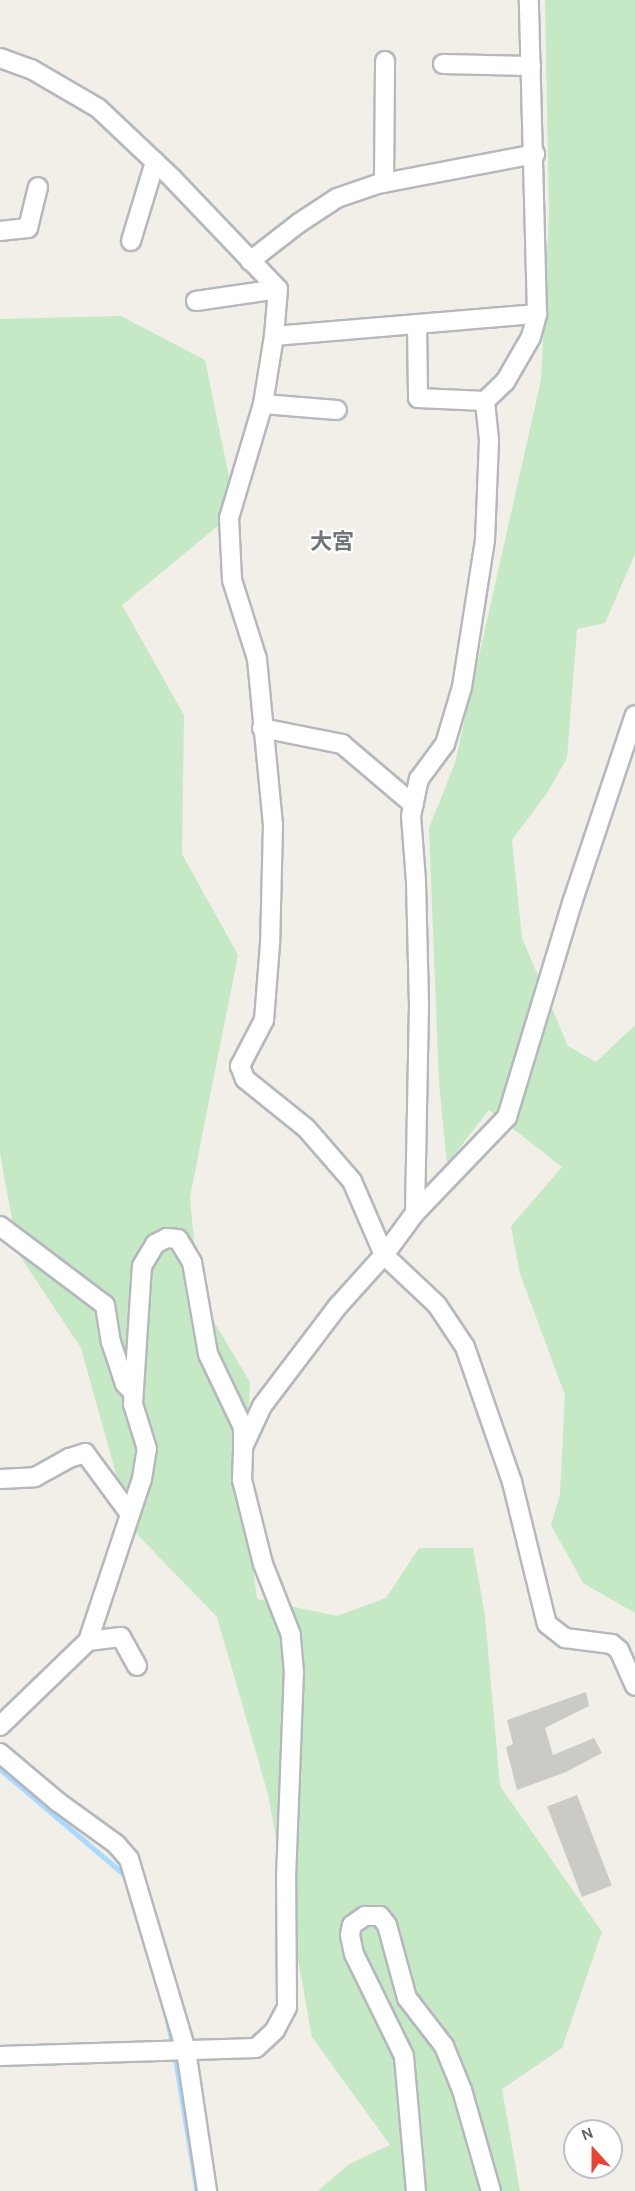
<!DOCTYPE html>
<meta charset="utf-8">
<style>
body{margin:0}
#map{position:relative;width:635px;height:2191px;overflow:hidden;background:#f1efe8;font-family:Karla,"Noto Sans JP",sans-serif}
div>[style]{position:absolute}
[style*='--x']{left:calc(var(--x)*1px);top:calc(var(--y)*1px);width:calc(var(--w)*1px);rotate:calc(var(--a)*1deg)}
.green>*{inset:0;background:#c5e8c5}
.stream>*{height:4.5px;margin:-2.25px;padding:0 2.25px;transform-origin:2.25px;border-radius:2.25px;background:#aadaff}
.building>*{inset:0;background:#cccac5;transform-origin:0 0}
.roads{filter:drop-shadow(2px 0 #b5b8bc) drop-shadow(-2px 0 #b5b8bc) drop-shadow(0 2px #b5b8bc) drop-shadow(0 -2px #b5b8bc)}
.minor>*{height:18px;margin:-9px;padding:0 9px;transform-origin:9px;border-radius:9px;background:#fff}
span{translate:-50% -50%;white-space:nowrap;text-align:center;line-height:1.15;-webkit-text-stroke:4.5px #fff;paint-order:stroke}
.quarter-label{font-size:22px;color:#70757a;font-weight:700}
.north{position:absolute;left:563px;top:2119px;width:60px;height:60px;box-sizing:border-box;background:#fff;border:2px solid #bfc1c3;border-radius:50%;rotate:339deg;font-size:16px;font-weight:700;line-height:24px;text-align:center;color:#5f6368}
.north::after{content:'';display:block;margin:auto;width:21px;height:27px;background:#ea4335;clip-path:polygon(50% 0,100% 100%,50% 72%,0 100%)}
</style>
<div id="map">
<div class="green">
<i style="clip-path:polygon(545px 0,635px 0,635px 554px,605px 623px,577px 629px,567px 758px,547px 793px,512px 840px,522px 938px,568px 1046px,596px 1062px,635px 1025px,635px 1613px,583px 1583px,551px 1525px,560px 1495px,565px 1395px,520px 1274px,511px 1226px,562px 1167px,489px 1110px,447px 1164px,439px 1083px,429px 828px,455px 763px,541px 380px,549px 215px)"></i>
<i style="clip-path:polygon(121px 316px,205px 360px,236px 511px,122px 605px,184px 715px,182px 854px,238px 955px,190px 1197px,199px 1297px,250px 1382px,244px 1496px,257px 1599px,337px 1616px,386px 1598px,419px 1548px,473px 1548px,485px 1616px,500px 1786px,602px 1932px,562px 2048px,502px 2089px,520px 2191px,318px 2191px,349px 2164px,390px 2145px,312px 2037px,268px 1794px,217px 1617px,131px 1528px,81px 1348px,18px 1253px,0 1153px,0 319px)"></i>
</div>
<div class="stream">
<i style="--x:0;--y:1769;--w:165;--a:40.3"></i>
<i style="--x:166;--y:2013;--w:34;--a:78"></i>
<i style="--x:175;--y:2055;--w:138;--a:80.8"></i>
</div>
<div class="building">
<i style="clip-path:polygon(586px 1692px,589px 1706px,545px 1728px,553px 1755px,594px 1738px,602px 1753px,566px 1772px,517px 1790px,506px 1747px,513px 1744px,507px 1720px)"></i>
<i style="left:577px;top:1795px;width:97px;height:32px;rotate:69deg"></i>
</div>
<div class="roads">
<div class="minor">
<i style="--x:0;--y:58;--w:33;--a:20"></i>
<i style="--x:31;--y:69;--w:78;--a:30.2"></i>
<i style="--x:98;--y:108;--w:102;--a:43.4"></i>
<i style="--x:172;--y:178;--w:153;--a:46.3"></i>
<i style="--x:278;--y:289;--w:47;--a:94.9"></i>
<i style="--x:274;--y:336;--w:69;--a:99.2"></i>
<i style="--x:263;--y:404;--w:119;--a:106.6"></i>
<i style="--x:229;--y:518;--w:62;--a:87.2"></i>
<i style="--x:232;--y:580;--w:83;--a:72.4"></i>
<i style="--x:257;--y:659;--w:167;--a:84.5"></i>
<i style="--x:273;--y:825;--w:119;--a:91.4"></i>
<i style="--x:270;--y:944;--w:76;--a:94.5"></i>
<i style="--x:264;--y:1020;--w:52;--a:117.6"></i>
<i style="--x:240;--y:1066;--w:14;--a:69"></i>
<i style="--x:245;--y:1079;--w:78;--a:38.8"></i>
<i style="--x:306;--y:1128;--w:70;--a:49"></i>
<i style="--x:352;--y:1181;--w:81;--a:66.6"></i>
<i style="--x:384;--y:1255;--w:73;--a:43.3"></i>
<i style="--x:437;--y:1305;--w:50;--a:56.3"></i>
<i style="--x:465;--y:1347;--w:143;--a:70.8"></i>
<i style="--x:512;--y:1482;--w:146;--a:76.2"></i>
<i style="--x:547;--y:1624;--w:23;--a:38"></i>
<i style="--x:565;--y:1638;--w:47;--a:7.3"></i>
<i style="--x:612;--y:1644;--w:9;--a:41"></i>
<i style="--x:619;--y:1650;--w:39;--a:66"></i>
<i style="--x:443;--y:64;--w:88;--a:1.3"></i>
<i style="--x:384;--y:183;--w:122;--a:-89.5"></i>
<i style="--x:0;--y:231;--w:28;--a:-6"></i>
<i style="--x:28;--y:228;--w:42;--a:-76.3"></i>
<i style="--x:131;--y:241;--w:83;--a:-73.1"></i>
<i style="--x:250;--y:261;--w:62;--a:-37.8"></i>
<i style="--x:299;--y:223;--w:45;--a:-33.3"></i>
<i style="--x:337;--y:198;--w:43;--a:-18.9"></i>
<i style="--x:378;--y:184;--w:160;--a:-10.8"></i>
<i style="--x:196;--y:301;--w:83;--a:-8.3"></i>
<i style="--x:417;--y:324;--w:74;--a:89.2"></i>
<i style="--x:418;--y:398;--w:67;--a:2.6"></i>
<i style="--x:274;--y:336;--w:264;--a:-4.8"></i>
<i style="--x:263;--y:404;--w:74;--a:4.6"></i>
<i style="--x:262;--y:728;--w:82;--a:11.3"></i>
<i style="--x:342;--y:744;--w:94;--a:40.3"></i>
<i style="--x:415;--y:1213;--w:208;--a:-88.9"></i>
<i style="--x:419;--y:1005;--w:124;--a:-91.4"></i>
<i style="--x:416;--y:881;--w:65;--a:-94.4"></i>
<i style="--x:411;--y:816;--w:38;--a:-78"></i>
<i style="--x:419;--y:779;--w:44;--a:-53.4"></i>
<i style="--x:445;--y:744;--w:59;--a:-73.4"></i>
<i style="--x:462;--y:687;--w:149;--a:-81.1"></i>
<i style="--x:485;--y:540;--w:100;--a:-87.7"></i>
<i style="--x:489;--y:440;--w:39;--a:-96"></i>
<i style="--x:485;--y:401;--w:28;--a:-44"></i>
<i style="--x:505;--y:382;--w:52;--a:-60"></i>
<i style="--x:531;--y:337;--w:24;--a:-75"></i>
<i style="--x:537;--y:314;--w:314;--a:-91.5"></i>
<i style="--x:0;--y:1226;--w:131;--a:37"></i>
<i style="--x:105;--y:1305;--w:37;--a:81"></i>
<i style="--x:111;--y:1342;--w:44;--a:71.6"></i>
<i style="--x:125;--y:1384;--w:11;--a:45"></i>
<i style="--x:0;--y:1479;--w:35;--a:-3"></i>
<i style="--x:35;--y:1477;--w:39;--a:-29"></i>
<i style="--x:69;--y:1458;--w:17;--a:-17"></i>
<i style="--x:85;--y:1453;--w:76;--a:53.6"></i>
<i style="--x:88;--y:1641;--w:171;--a:-71.6"></i>
<i style="--x:142;--y:1479;--w:30;--a:-81"></i>
<i style="--x:147;--y:1449;--w:47;--a:-107.3"></i>
<i style="--x:133;--y:1404;--w:138;--a:-86.3"></i>
<i style="--x:142;--y:1266;--w:26;--a:-59"></i>
<i style="--x:155;--y:1244;--w:13;--a:-27"></i>
<i style="--x:167;--y:1238;--w:11;--a:5"></i>
<i style="--x:178;--y:1239;--w:27;--a:59"></i>
<i style="--x:192;--y:1262;--w:93;--a:80.1"></i>
<i style="--x:208;--y:1354;--w:81;--a:64.4"></i>
<i style="--x:243;--y:1427;--w:18;--a:90"></i>
<i style="--x:0;--y:1726;--w:122;--a:-44"></i>
<i style="--x:88;--y:1641;--w:33;--a:-7"></i>
<i style="--x:121;--y:1637;--w:33;--a:61"></i>
<i style="--x:0;--y:1753;--w:76;--a:40.2"></i>
<i style="--x:58;--y:1802;--w:72;--a:35.9"></i>
<i style="--x:116;--y:1844;--w:20;--a:49"></i>
<i style="--x:129;--y:1859;--w:199;--a:73.4"></i>
<i style="--x:186;--y:2050;--w:143;--a:81.5"></i>
<i style="--x:0;--y:2056;--w:256;--a:-1.8"></i>
<i style="--x:256;--y:2048;--w:26;--a:-43"></i>
<i style="--x:275;--y:2030;--w:26;--a:-62"></i>
<i style="--x:287;--y:2007;--w:129;--a:-90.4"></i>
<i style="--x:286;--y:1878;--w:205;--a:-87.8"></i>
<i style="--x:294;--y:1673;--w:38;--a:-95"></i>
<i style="--x:291;--y:1635;--w:76;--a:-111.5"></i>
<i style="--x:263;--y:1564;--w:87;--a:-104"></i>
<i style="--x:242;--y:1480;--w:33;--a:-88"></i>
<i style="--x:243;--y:1447;--w:45;--a:-65.1"></i>
<i style="--x:262;--y:1406;--w:126;--a:-52.8"></i>
<i style="--x:338;--y:1306;--w:69;--a:-48"></i>
<i style="--x:384;--y:1255;--w:52;--a:-53.6"></i>
<i style="--x:415;--y:1213;--w:133;--a:-46.2"></i>
<i style="--x:507;--y:1117;--w:224;--a:-73.1"></i>
<i style="--x:572;--y:903;--w:198;--a:-71.5"></i>
<i style="--x:416;--y:2191;--w:136;--a:-95.1"></i>
<i style="--x:404;--y:2056;--w:114;--a:-116.1"></i>
<i style="--x:354;--y:1954;--w:19;--a:-102"></i>
<i style="--x:350;--y:1935;--w:10;--a:-79"></i>
<i style="--x:352;--y:1925;--w:16;--a:-35"></i>
<i style="--x:365;--y:1916;--w:15;--a:0"></i>
<i style="--x:380;--y:1916;--w:11;--a:52"></i>
<i style="--x:387;--y:1925;--w:76;--a:74.7"></i>
<i style="--x:407;--y:1998;--w:61;--a:52.4"></i>
<i style="--x:444;--y:2046;--w:48;--a:67.8"></i>
<i style="--x:462;--y:2090;--w:105;--a:74"></i>
</div>
</div>
<div class="quarter-label">
<span style="left:332px;top:543px">大宮</span>
</div>
<div class="north">N</div>
</div>
